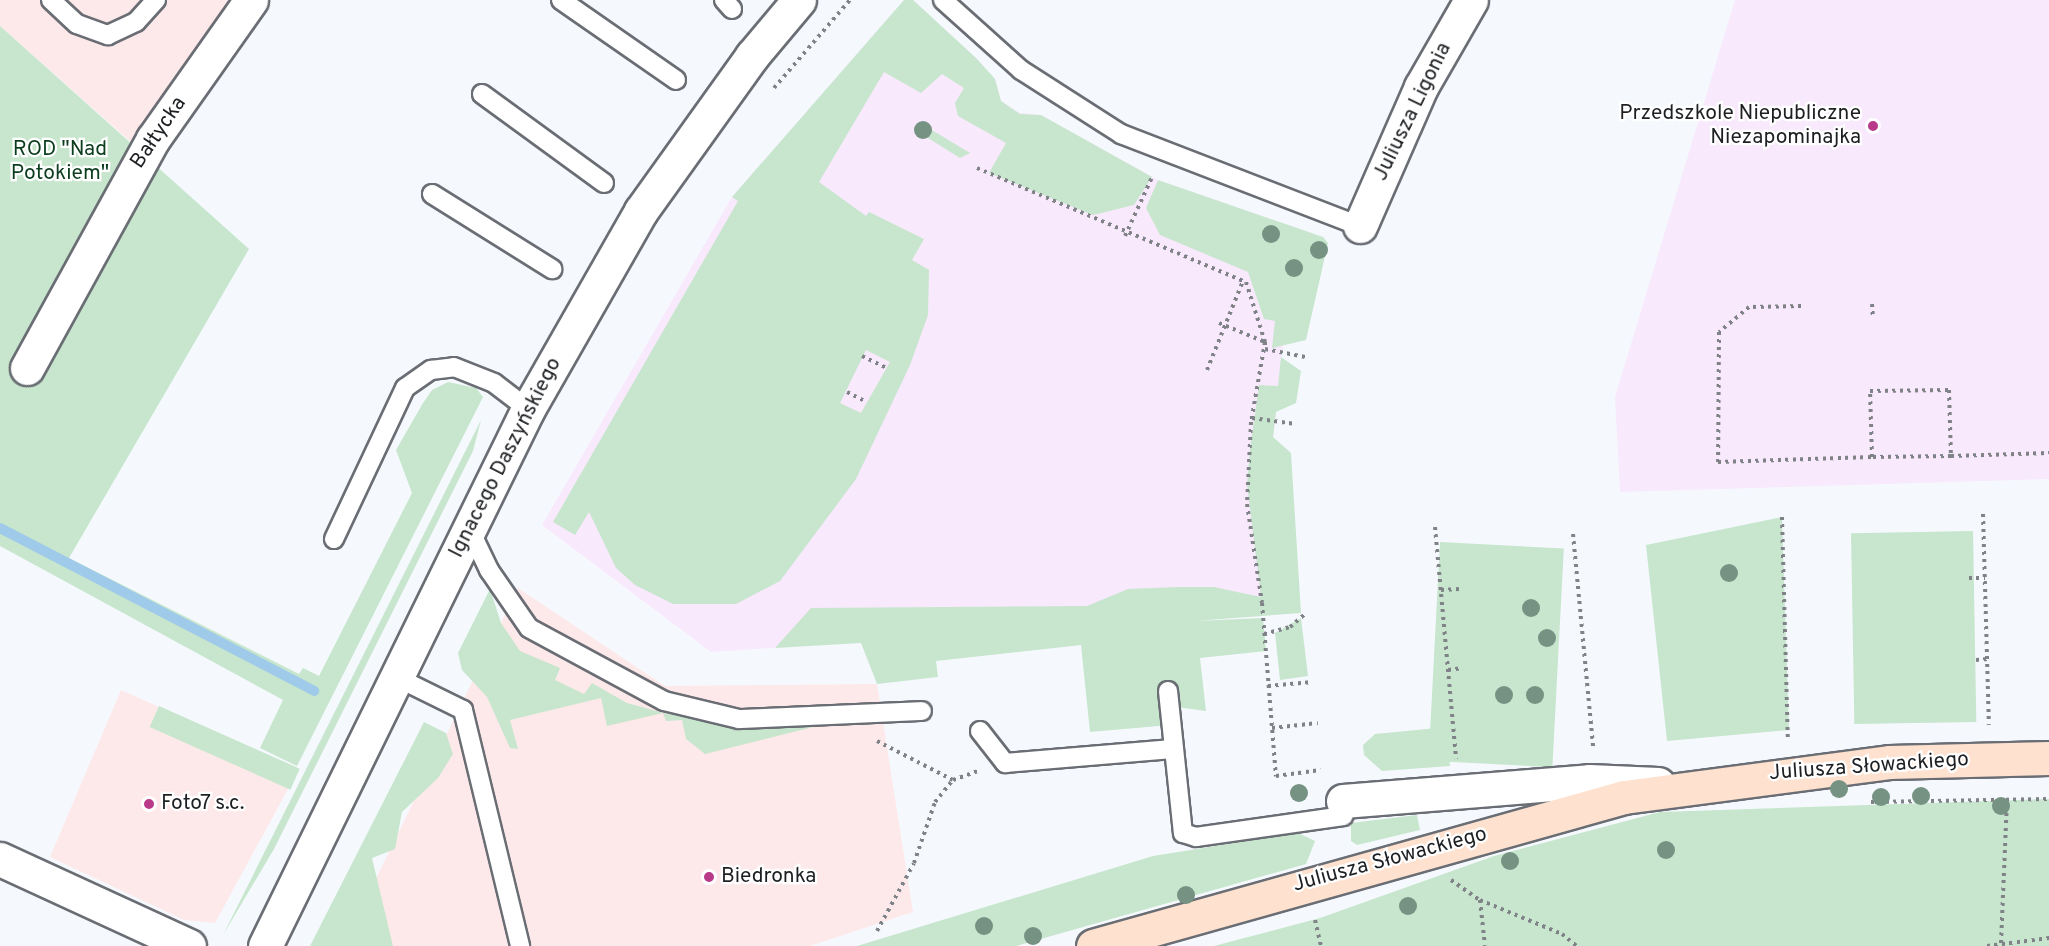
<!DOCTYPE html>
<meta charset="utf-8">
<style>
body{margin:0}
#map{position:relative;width:2049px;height:946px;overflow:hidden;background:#f5f9fe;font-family:Overpass,sans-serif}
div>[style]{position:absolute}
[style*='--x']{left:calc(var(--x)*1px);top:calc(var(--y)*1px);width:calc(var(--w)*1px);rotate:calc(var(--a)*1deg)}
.commercial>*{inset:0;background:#fee9ea}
.education>*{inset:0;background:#f8e9fc}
.green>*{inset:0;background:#c7e6cd;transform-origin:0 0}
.stream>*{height:10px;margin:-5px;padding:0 5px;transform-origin:5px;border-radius:5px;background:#9fcae9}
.path>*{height:4px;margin-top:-2px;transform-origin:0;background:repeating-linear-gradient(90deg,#7f8286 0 3px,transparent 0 7.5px)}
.roads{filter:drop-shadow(2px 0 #6a6e74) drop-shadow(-2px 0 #6a6e74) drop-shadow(0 2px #6a6e74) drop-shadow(0 -2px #6a6e74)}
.service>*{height:18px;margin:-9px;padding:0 9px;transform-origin:9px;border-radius:9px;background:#fff}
.minor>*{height:33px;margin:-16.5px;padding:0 16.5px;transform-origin:16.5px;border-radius:16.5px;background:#fff}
.tertiary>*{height:33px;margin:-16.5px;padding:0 16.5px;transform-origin:16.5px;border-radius:16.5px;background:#fff}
.secondary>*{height:33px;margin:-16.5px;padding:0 16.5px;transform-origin:16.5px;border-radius:16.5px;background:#fee2cf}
.trees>*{width:18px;height:18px;margin:-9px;border-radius:50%;background:#759283}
.dots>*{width:16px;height:16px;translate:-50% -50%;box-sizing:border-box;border:3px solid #fff;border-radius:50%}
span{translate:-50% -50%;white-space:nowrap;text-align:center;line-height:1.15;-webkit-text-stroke:4.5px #fff;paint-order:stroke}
.street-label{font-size:21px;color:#1d1f22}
.poi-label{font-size:21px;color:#1d1f22}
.right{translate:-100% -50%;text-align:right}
.left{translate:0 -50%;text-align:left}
.park-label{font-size:21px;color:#0c3d1e}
</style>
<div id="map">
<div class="commercial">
<i style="clip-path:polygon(0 0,232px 0,132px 143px,0 26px)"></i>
<i style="clip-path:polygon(518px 588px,665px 686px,877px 684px,913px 912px,810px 946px,343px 946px)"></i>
<i style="clip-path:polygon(121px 690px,299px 769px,215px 923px,184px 920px,50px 857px)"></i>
</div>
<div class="education">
<i style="clip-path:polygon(904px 0,913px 0,976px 58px,995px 79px,1001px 101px,1020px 113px,1041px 115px,1158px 180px,1312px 233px,1282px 352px,1271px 461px,1283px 613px,711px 652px,542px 525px,732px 197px)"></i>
<i style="clip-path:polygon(1735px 0,2049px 0,2049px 479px,1620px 492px,1615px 397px)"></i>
</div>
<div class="green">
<i style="clip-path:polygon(evenodd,904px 0,913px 0,976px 58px,995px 79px,1001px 101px,1020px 114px,1041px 115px,1152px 177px,1134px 205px,1093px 215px,989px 173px,1006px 143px,958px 116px,955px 103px,964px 88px,942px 74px,921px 93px,884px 72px,819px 182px,866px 216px,869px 212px,924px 239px,912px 260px,929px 270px,928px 315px,910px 365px,856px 479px,780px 581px,736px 604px,673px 604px,635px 585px,616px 568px,589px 512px,575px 535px,553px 522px,738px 201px,732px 197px,904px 0,866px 350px,890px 362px,861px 413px,840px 403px,866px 350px)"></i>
<i style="clip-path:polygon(0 26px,249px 249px,69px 558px,299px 674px,303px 668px,319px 676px,412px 493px,396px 450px,423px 403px,432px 390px,448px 382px,476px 388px,483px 397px,297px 766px,260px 748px,283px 700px,0 546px)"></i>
<i style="clip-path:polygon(921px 126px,925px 126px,970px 153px,960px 158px,920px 133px)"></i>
<i style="clip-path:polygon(1158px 180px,1323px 237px,1328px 243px,1306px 340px,1272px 348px,1275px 321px,1264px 319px,1248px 272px,1160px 235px,1146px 208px)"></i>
<i style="clip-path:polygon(1281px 357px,1301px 371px,1296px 403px,1276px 412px,1273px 437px,1291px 453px,1301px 613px,1194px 621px,1263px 618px,1266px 651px,1200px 658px,1206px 711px,1169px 706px,1170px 725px,1090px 732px,1081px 645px,936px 661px,938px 677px,877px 684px,861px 643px,775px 648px,811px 608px,1087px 606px,1128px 589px,1177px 587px,1214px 587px,1261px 597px,1247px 484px,1250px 449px,1259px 385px,1278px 386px)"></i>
<i style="clip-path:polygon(481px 420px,473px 451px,274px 849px,223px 935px)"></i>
<i style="clip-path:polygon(1782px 517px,1789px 730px,1667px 741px,1646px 545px)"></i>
<i style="left:1973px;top:531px;width:191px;height:122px;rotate:89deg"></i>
<i style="left:1440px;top:542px;width:124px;height:219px;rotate:3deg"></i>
<i style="clip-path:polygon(490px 589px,501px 623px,520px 651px,560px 668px,555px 680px,584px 694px,592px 683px,627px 703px,664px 713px,729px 726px,813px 727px,705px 754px,686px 739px,682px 720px,666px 721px,663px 713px,607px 726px,601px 698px,510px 720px,518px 749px,510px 748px,487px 697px,462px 670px,458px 653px)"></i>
<i style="clip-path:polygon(1301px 618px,1308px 676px,1280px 680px,1275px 633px)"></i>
<i style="left:159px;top:706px;width:154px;height:23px;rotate:24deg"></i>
<i style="clip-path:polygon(424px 722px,446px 733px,453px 754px,438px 778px,402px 812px,395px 849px,372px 858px,393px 946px,310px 946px)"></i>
<i style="clip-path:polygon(1447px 727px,1450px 766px,1382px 771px,1364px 755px,1363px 745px,1375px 734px)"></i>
<i style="clip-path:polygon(2049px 799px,2049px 946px,1214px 946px,1320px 918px,1494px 856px,1660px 812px)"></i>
<i style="clip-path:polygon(1417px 815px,1420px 830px,1357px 845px,1351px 841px,1351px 823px)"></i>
<i style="clip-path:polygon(1298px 833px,1315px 841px,1306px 864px,1016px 946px,857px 946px,1153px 856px)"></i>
</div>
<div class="stream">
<i style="--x:0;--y:528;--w:354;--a:27.4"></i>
</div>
<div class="path">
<i style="--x:774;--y:88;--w:116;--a:-49.2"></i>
<i style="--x:977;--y:168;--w:292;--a:23"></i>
<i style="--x:1246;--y:282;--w:63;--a:72.4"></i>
<i style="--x:1265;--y:342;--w:81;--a:99.9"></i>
<i style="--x:1251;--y:422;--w:82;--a:92.8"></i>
<i style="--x:1247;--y:504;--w:100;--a:81.4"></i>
<i style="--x:1262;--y:603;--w:174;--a:85.4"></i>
<i style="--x:1276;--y:776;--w:45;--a:-7.6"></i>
<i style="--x:1125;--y:236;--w:67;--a:-65.3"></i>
<i style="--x:1872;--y:304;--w:14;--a:86"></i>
<i style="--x:1801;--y:306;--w:52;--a:178.9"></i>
<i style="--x:1749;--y:307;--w:39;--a:140"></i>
<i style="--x:1719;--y:332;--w:130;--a:90.4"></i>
<i style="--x:1718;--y:462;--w:154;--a:-1.9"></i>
<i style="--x:1872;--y:457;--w:66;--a:-91.7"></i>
<i style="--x:1870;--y:391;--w:79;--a:-0.7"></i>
<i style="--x:1949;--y:390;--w:66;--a:88.3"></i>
<i style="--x:1951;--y:456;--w:79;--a:179.3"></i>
<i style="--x:1219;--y:323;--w:50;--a:22.4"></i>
<i style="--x:1265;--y:342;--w:7;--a:90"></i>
<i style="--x:1265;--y:349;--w:41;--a:11.3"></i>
<i style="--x:862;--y:356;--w:28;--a:26"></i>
<i style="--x:1207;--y:370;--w:96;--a:-68"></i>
<i style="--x:847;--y:392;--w:22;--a:27"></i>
<i style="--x:1252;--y:418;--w:44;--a:7.8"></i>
<i style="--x:1951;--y:456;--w:98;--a:-1.8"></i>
<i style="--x:1983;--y:514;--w:211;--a:88.4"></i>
<i style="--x:1782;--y:517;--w:224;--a:88.5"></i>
<i style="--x:1435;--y:527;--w:233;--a:84.8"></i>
<i style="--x:1573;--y:534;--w:214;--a:84.6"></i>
<i style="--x:1969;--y:578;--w:16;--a:0"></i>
<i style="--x:1441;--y:590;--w:18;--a:-3"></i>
<i style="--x:1264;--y:634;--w:27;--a:-15"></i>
<i style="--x:1290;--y:627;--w:21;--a:-41"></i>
<i style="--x:1976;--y:660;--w:12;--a:-5"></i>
<i style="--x:1448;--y:670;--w:15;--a:-8"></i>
<i style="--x:1268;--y:686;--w:45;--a:-5.1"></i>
<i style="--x:1272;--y:728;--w:46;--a:-6.2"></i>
<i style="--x:877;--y:741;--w:85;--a:27.2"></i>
<i style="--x:1871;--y:802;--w:178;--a:-1"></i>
<i style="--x:1451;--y:880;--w:35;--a:35"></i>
<i style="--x:1480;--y:900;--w:89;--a:22.5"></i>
<i style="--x:1562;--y:934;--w:19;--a:39"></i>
<i style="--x:1480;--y:900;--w:46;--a:83.8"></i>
<i style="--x:1315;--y:920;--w:27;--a:77"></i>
<i style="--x:877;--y:931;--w:77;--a:-61.4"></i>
<i style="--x:914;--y:863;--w:65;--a:-71"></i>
<i style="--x:935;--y:802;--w:28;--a:-51"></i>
<i style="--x:953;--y:780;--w:27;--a:-20"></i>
<i style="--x:2001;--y:943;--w:143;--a:-87.6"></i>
<i style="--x:1987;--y:946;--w:63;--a:-7.4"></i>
</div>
<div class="roads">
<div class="service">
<i style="--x:51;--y:0;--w:35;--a:43"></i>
<i style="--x:77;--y:24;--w:33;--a:20"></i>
<i style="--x:108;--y:35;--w:31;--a:-25"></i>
<i style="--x:136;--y:22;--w:30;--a:-48"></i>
<i style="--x:561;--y:0;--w:140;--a:34.8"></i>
<i style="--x:724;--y:0;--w:12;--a:48"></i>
<i style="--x:943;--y:0;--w:105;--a:41.9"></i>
<i style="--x:1021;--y:70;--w:119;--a:32.6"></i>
<i style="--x:1121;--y:134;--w:256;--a:21.1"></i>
<i style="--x:482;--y:94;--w:151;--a:36.1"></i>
<i style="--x:432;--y:194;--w:142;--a:32"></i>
<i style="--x:469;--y:528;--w:47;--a:64.5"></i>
<i style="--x:489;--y:570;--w:70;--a:55.4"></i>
<i style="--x:529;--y:628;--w:153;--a:28.4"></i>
<i style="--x:664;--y:701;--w:77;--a:13.5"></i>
<i style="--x:739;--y:719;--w:183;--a:-2.5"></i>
<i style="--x:334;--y:539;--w:167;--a:-64.8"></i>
<i style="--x:405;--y:388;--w:32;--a:-35"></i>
<i style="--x:431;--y:370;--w:23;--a:-7"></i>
<i style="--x:454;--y:367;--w:43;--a:21.8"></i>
<i style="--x:494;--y:383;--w:43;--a:37.4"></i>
<i style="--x:394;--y:676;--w:77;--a:26.2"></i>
<i style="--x:463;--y:710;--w:243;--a:76.4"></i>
<i style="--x:1168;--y:691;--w:143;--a:84"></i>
<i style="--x:1183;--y:833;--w:14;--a:17"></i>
<i style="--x:1196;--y:837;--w:149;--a:-8.1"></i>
<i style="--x:980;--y:731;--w:41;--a:52"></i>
<i style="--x:1005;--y:763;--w:168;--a:-4.8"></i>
</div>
<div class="minor">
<i style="--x:1360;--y:226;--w:152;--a:-66.3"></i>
<i style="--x:1421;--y:87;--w:100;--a:-60.1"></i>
<i style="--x:27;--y:368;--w:261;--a:-61.2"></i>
<i style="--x:153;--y:139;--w:170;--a:-54.8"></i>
<i style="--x:1343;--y:801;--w:247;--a:-4.6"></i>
<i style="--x:1589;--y:781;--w:69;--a:2.5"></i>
<i style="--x:0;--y:859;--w:208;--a:24.7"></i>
</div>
<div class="tertiary">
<i style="--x:265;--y:946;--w:598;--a:-63.91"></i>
<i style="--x:528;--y:409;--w:228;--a:-60.3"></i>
<i style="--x:641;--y:211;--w:191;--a:-54.4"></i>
<i style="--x:752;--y:56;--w:73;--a:-50"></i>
</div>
<div class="secondary">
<i style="--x:1093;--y:946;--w:552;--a:-15.67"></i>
<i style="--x:1624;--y:797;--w:267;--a:-7.5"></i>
<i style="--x:1889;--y:762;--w:160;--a:-1.4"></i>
</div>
</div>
<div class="trees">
<i style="left:923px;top:130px"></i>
<i style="left:1271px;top:234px"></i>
<i style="left:1319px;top:250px"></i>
<i style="left:1294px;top:268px"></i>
<i style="left:1729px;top:573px"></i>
<i style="left:1531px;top:608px"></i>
<i style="left:1547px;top:638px"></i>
<i style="left:1504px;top:695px"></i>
<i style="left:1535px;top:695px"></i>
<i style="left:1839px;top:789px"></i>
<i style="left:1299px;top:793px"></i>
<i style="left:1921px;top:796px"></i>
<i style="left:1881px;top:797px"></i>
<i style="left:2001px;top:806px"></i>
<i style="left:1666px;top:850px"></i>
<i style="left:1510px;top:861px"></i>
<i style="left:1186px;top:895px"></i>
<i style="left:1408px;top:906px"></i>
<i style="left:984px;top:926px"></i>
<i style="left:1033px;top:936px"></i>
</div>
<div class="dots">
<i style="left:1873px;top:126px;background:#b93a88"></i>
<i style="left:149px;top:804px;background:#b93a88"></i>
<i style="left:709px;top:877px;background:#b93a88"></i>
</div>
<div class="street-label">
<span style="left:1413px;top:112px;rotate:-64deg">Juliusza Ligonia</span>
<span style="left:159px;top:133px;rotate:-56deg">Bałtycka</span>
<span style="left:506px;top:458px;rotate:-63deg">Ignacego Daszyńskiego</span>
<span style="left:1869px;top:767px;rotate:-4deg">Juliusza Słowackiego</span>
<span style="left:1390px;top:860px;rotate:-15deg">Juliusza Słowackiego</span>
</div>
<div class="poi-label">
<span class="right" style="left:1861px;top:126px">Przedszkole Niepubliczne<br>Niezapominajka</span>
<span class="left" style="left:161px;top:804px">Foto7 s.c.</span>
<span class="left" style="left:721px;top:877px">Biedronka</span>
</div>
<div class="park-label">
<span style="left:60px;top:162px">ROD "Nad<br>Potokiem"</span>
</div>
</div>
